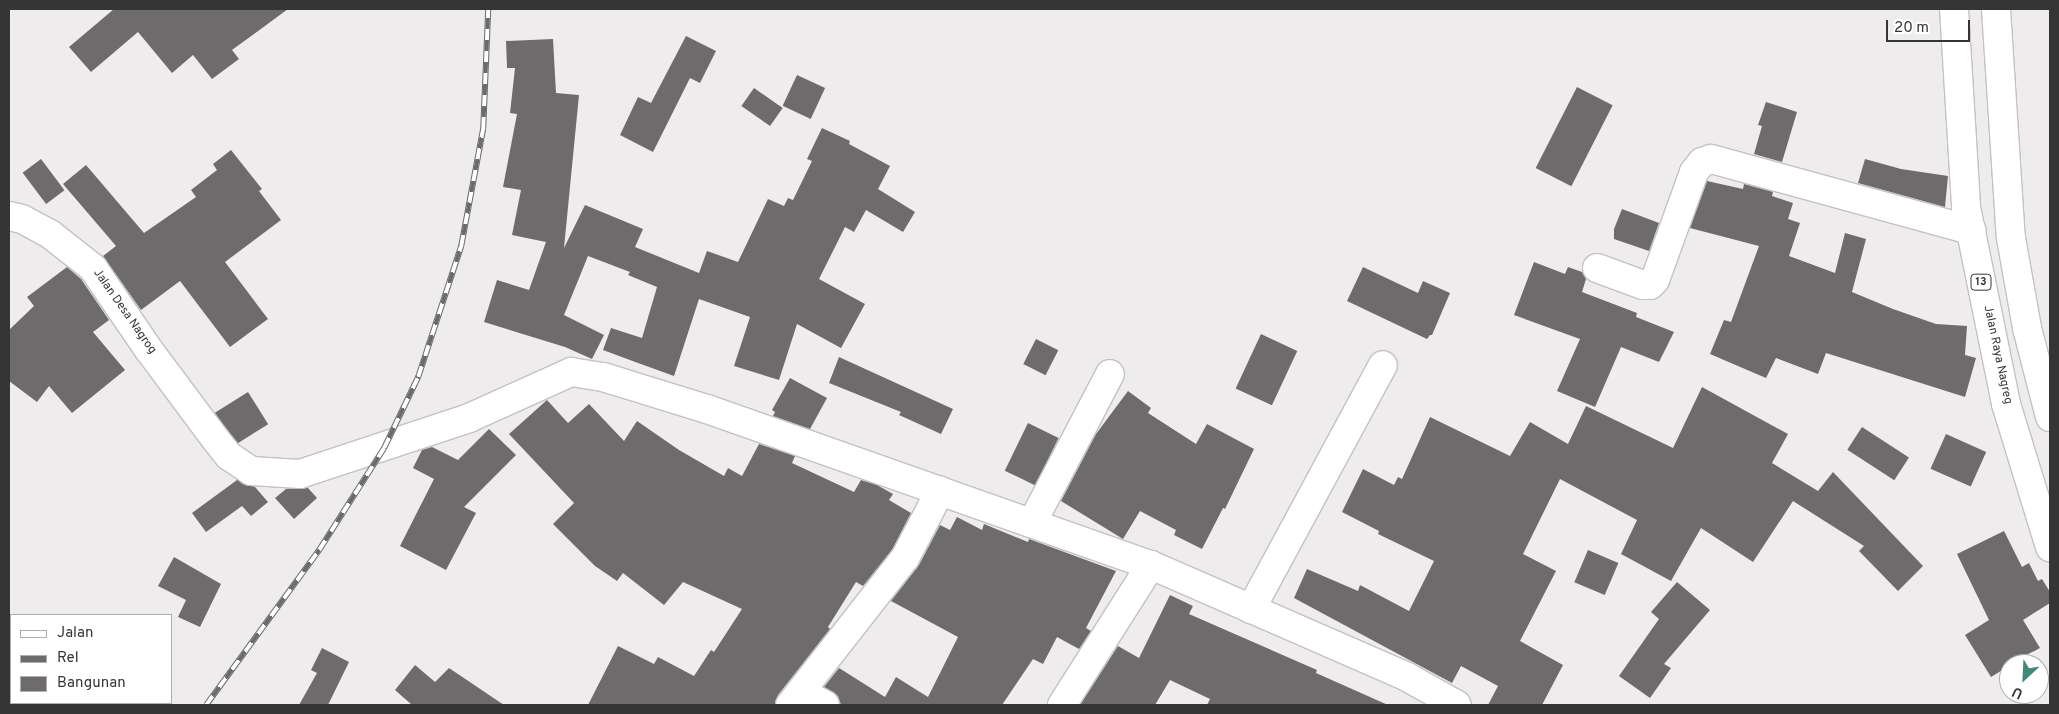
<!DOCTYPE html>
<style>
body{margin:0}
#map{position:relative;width:2059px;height:714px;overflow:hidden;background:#efecee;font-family:Overpass,sans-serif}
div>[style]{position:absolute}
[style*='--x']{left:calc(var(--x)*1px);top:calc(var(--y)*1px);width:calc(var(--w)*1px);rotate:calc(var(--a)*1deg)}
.building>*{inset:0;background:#6e6b6d;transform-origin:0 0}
.roads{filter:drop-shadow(1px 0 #c4c1c3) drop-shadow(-1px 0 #c4c1c3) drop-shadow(0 1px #c4c1c3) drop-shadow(0 -1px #c4c1c3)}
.minor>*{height:28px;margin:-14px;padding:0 14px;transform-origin:14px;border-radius:14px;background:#fff}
.highway>*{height:28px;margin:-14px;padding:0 14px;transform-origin:14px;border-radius:14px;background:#fff}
.rail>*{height:5.5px;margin-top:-2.75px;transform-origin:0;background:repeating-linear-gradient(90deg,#fff 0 11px,#6c6b6c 0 22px);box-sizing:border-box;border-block:1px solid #6c6b6c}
span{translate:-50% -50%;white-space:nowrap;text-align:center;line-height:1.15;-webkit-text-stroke:5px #fff;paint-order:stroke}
.shield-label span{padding:1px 4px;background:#fff;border:1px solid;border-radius:4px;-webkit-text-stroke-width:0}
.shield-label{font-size:11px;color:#363536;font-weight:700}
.street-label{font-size:12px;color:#363536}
.frame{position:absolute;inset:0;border:10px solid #363536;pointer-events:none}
.legend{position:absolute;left:10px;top:614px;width:162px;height:90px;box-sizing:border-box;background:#fff;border:1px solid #afaeaf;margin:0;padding:6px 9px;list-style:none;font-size:15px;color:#363536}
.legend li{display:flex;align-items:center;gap:10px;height:25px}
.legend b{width:25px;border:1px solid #afaeaf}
.north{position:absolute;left:1999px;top:654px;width:50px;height:50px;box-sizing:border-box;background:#fff;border:1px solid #afaeaf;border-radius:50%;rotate:205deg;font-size:14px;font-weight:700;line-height:20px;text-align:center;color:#363536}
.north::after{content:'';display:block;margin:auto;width:18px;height:22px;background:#43887d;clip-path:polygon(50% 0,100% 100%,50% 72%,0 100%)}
.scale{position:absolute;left:1886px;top:20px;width:84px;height:22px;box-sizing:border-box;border:2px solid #363536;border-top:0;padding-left:6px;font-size:15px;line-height:18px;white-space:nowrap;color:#363536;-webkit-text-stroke:4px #fff;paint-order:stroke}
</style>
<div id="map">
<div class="building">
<i style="clip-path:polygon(114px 9px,288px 9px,232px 50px,239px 59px,212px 79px,193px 55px,172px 73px,138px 32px,91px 72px,69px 47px)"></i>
<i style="clip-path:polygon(686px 36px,716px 51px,700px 83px,690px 78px,653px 152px,620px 135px,638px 97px,651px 103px)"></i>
<i style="clip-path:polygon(553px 39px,556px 93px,579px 95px,564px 248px,585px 205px,643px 229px,635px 247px,699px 273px,707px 251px,738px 262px,768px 199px,784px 206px,788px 198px,793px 200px,812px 161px,807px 159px,822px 128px,850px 141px,849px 144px,890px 166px,878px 189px,915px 212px,903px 232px,866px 210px,854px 232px,845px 227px,819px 279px,865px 304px,841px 348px,797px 324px,779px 380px,734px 366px,750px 317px,699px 299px,674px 376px,638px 363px,603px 350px,611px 328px,642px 338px,657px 287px,628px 275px,630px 272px,588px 256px,564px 315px,604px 335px,592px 359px,565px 347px,484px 322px,497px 280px,529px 290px,546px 242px,512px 235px,521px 190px,503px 187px,517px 114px,510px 113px,515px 68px,507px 68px,506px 41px)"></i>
<i style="left:797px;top:75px;width:31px;height:34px;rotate:25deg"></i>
<i style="left:1577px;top:87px;width:40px;height:91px;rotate:27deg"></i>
<i style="left:754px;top:88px;width:35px;height:22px;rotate:35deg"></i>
<i style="clip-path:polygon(1766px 102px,1797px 112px,1782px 162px,1754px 154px,1762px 126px,1758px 125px)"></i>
<i style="clip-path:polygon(231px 150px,262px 189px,259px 191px,281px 220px,225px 262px,268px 319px,230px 347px,180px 281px,141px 310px,103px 256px,116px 246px,63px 184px,86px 165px,144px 233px,196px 197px,191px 190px,217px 170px,213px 164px)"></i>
<i style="left:41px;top:159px;width:39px;height:23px;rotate:53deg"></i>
<i style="clip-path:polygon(1865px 159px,1901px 169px,1948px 176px,1945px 207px,1858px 183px)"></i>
<i style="clip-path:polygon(1707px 181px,1743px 189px,1744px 184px,1773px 192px,1772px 196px,1793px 203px,1788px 219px,1800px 223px,1789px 256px,1835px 273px,1845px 233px,1866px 239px,1852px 292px,1893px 309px,1936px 324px,1967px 326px,1965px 355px,1976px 358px,1965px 397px,1826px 353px,1818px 374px,1776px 358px,1766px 378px,1710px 354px,1724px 320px,1731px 322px,1759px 246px,1690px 228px)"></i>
<i style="clip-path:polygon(1622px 209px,1659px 223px,1649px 251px,1614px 239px,1614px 229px)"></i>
<i style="clip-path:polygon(1534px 262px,1565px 274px,1568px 267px,1582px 272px,1586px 279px,1582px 292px,1637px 313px,1636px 317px,1674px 332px,1659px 362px,1621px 347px,1595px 407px,1557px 391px,1580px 339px,1514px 315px)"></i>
<i style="clip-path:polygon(67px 267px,81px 279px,109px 320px,93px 332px,125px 370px,72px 413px,49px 386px,37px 402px,9px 381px,9px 330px,34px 306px,27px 297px)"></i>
<i style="clip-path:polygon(1363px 267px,1418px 293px,1423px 281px,1450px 293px,1432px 335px,1430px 335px,1427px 339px,1347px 301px)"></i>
<i style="left:1261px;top:334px;width:40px;height:60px;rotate:25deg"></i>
<i style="left:1036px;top:339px;width:25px;height:28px;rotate:27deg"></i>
<i style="clip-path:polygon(839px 357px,953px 409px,941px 434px,899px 415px,901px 412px,829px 383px)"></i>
<i style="clip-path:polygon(790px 378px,827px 398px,810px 429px,773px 416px,775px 412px,772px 410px)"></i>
<i style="clip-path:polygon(1702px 387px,1788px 434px,1772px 463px,1818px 491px,1833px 472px,1923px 566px,1898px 591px,1859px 551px,1864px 546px,1793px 501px,1753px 562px,1701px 528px,1671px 581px,1621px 554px,1637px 520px,1560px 479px,1523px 554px,1556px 571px,1520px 641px,1563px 665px,1542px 705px,1488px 705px,1498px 686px,1461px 666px,1452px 683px,1294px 598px,1307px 569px,1358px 591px,1360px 585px,1409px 611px,1434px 561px,1378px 534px,1379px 531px,1342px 512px,1363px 469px,1394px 485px,1398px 477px,1402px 479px,1430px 417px,1510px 456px,1530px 422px,1568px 444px,1586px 406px,1673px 448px)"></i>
<i style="clip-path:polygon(1128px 391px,1151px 408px,1148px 413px,1196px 444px,1207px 424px,1254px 449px,1225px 509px,1223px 508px,1202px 549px,1174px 535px,1176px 530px,1140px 511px,1123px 539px,1061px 501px,1096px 434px)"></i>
<i style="left:248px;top:392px;width:38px;height:39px;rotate:58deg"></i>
<i style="clip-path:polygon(547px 400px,568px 423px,589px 404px,624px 441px,637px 421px,679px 450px,724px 476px,728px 468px,742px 476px,759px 444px,795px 456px,792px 463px,854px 492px,861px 480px,877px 485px,893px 494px,889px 500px,911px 513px,892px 550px,863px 586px,856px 582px,828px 627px,830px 629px,778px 695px,775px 705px,588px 705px,618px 646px,654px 664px,658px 657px,694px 676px,711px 650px,714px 652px,742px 609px,683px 582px,664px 605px,623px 573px,617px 581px,595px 566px,553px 524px,574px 503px,509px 434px)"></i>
<i style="left:1028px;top:423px;width:34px;height:53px;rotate:26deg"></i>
<i style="left:1862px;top:427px;width:56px;height:27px;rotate:33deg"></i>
<i style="clip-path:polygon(489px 429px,516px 455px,464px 507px,476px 513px,446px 570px,400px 546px,434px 479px,413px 468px,422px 450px,432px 447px,458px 460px)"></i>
<i style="left:1946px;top:434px;width:44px;height:38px;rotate:24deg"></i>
<i style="clip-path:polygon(237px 480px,255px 487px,268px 502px,251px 516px,242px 506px,206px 532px,192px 513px)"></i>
<i style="clip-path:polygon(308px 488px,317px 498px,294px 519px,275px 498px,286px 489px)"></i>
<i style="clip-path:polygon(957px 517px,982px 530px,984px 524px,1028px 542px,1029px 539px,1116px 571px,1086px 628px,1091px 631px,1079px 649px,1057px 637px,1043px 664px,1033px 659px,1002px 705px,841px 705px,838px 696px,824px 687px,839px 668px,885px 697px,896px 677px,928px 697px,958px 637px,891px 601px,919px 565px,940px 525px,950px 530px)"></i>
<i style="clip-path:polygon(2004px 531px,2022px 567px,2029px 563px,2038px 581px,2042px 579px,2050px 592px,2050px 603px,2023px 620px,2040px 648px,2009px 664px,2009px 666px,1991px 677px,1965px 635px,1989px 620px,1957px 554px)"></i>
<i style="left:1588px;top:550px;width:33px;height:35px;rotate:23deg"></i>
<i style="clip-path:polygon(174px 557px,221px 584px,200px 627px,178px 617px,186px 600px,158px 586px)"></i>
<i style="clip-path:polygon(1677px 582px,1710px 610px,1664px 664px,1671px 668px,1650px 698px,1619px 676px,1659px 619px,1651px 612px)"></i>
<i style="clip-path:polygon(1170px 595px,1193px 606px,1189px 614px,1317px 670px,1316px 673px,1388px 705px,1207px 705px,1210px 699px,1170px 680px,1155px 705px,1080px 705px,1118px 646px,1139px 658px)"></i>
<i style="clip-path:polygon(322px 648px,349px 662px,328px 705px,299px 705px,317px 673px,311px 670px)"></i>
<i style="clip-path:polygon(415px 665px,435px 682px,449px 668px,504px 705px,412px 705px,395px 690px)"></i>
</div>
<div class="roads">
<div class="minor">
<i style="--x:9;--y:216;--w:13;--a:13"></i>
<i style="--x:22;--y:219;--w:32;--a:28"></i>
<i style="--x:50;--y:234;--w:55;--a:38.3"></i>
<i style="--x:93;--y:268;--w:99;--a:55.7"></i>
<i style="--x:149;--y:350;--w:112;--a:53.3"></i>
<i style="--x:216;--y:440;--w:21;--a:51"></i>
<i style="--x:229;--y:456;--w:27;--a:34"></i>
<i style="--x:251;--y:471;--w:49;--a:3.5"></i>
<i style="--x:300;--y:474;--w:178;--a:-18.3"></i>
<i style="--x:469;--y:418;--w:112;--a:-24.3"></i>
<i style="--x:571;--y:372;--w:32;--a:9"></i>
<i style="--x:603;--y:377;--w:109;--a:17.1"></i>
<i style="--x:707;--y:409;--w:471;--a:19.4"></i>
<i style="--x:1597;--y:268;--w:49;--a:20.3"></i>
<i style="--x:1643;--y:285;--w:7;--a:0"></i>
<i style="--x:1650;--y:285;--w:7;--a:-45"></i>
<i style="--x:1655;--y:280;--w:115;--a:-70.1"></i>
<i style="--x:1694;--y:172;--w:13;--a:-51"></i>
<i style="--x:1702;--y:162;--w:9;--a:-18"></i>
<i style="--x:1711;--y:159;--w:270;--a:15.3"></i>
<i style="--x:1032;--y:523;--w:168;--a:-62.4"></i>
<i style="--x:1251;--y:609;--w:277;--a:-61.6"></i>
<i style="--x:801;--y:692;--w:27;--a:28"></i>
<i style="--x:790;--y:705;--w:187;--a:-52"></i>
<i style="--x:905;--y:558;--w:76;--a:-62.4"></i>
<i style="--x:1062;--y:705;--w:166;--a:-57.6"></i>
<i style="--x:1151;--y:565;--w:279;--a:23.6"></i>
<i style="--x:1407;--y:677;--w:57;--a:29.2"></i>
</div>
<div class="highway">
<i style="--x:1954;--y:9;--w:198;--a:86.5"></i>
<i style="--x:1966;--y:207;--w:201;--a:78.5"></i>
<i style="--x:2006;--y:404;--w:150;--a:72.9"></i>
<i style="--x:1996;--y:9;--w:229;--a:86.3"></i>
<i style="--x:2011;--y:238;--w:91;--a:79.9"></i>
<i style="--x:2027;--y:328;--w:92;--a:75.5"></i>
</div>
</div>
<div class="rail">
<i style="--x:206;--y:705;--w:192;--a:-53.9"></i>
<i style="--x:319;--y:550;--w:121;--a:-57.5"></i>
<i style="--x:384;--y:448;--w:79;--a:-64.4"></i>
<i style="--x:418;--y:377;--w:138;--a:-71.8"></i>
<i style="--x:461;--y:246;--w:120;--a:-79.4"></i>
<i style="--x:483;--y:128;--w:119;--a:-87.6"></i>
</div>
<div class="shield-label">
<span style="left:1981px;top:282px">13</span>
</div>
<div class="street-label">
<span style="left:124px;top:312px;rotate:55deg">Jalan Desa Nagrog</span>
<span style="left:1997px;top:355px;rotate:78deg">Jalan Raya Nagreg</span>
</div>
<div class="frame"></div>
<ul class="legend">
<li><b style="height:6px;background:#fff"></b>Jalan</li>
<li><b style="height:6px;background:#6c6b6c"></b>Rel</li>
<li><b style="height:14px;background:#6e6b6d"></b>Bangunan</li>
</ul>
<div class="north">U</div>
<div class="scale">20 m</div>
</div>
